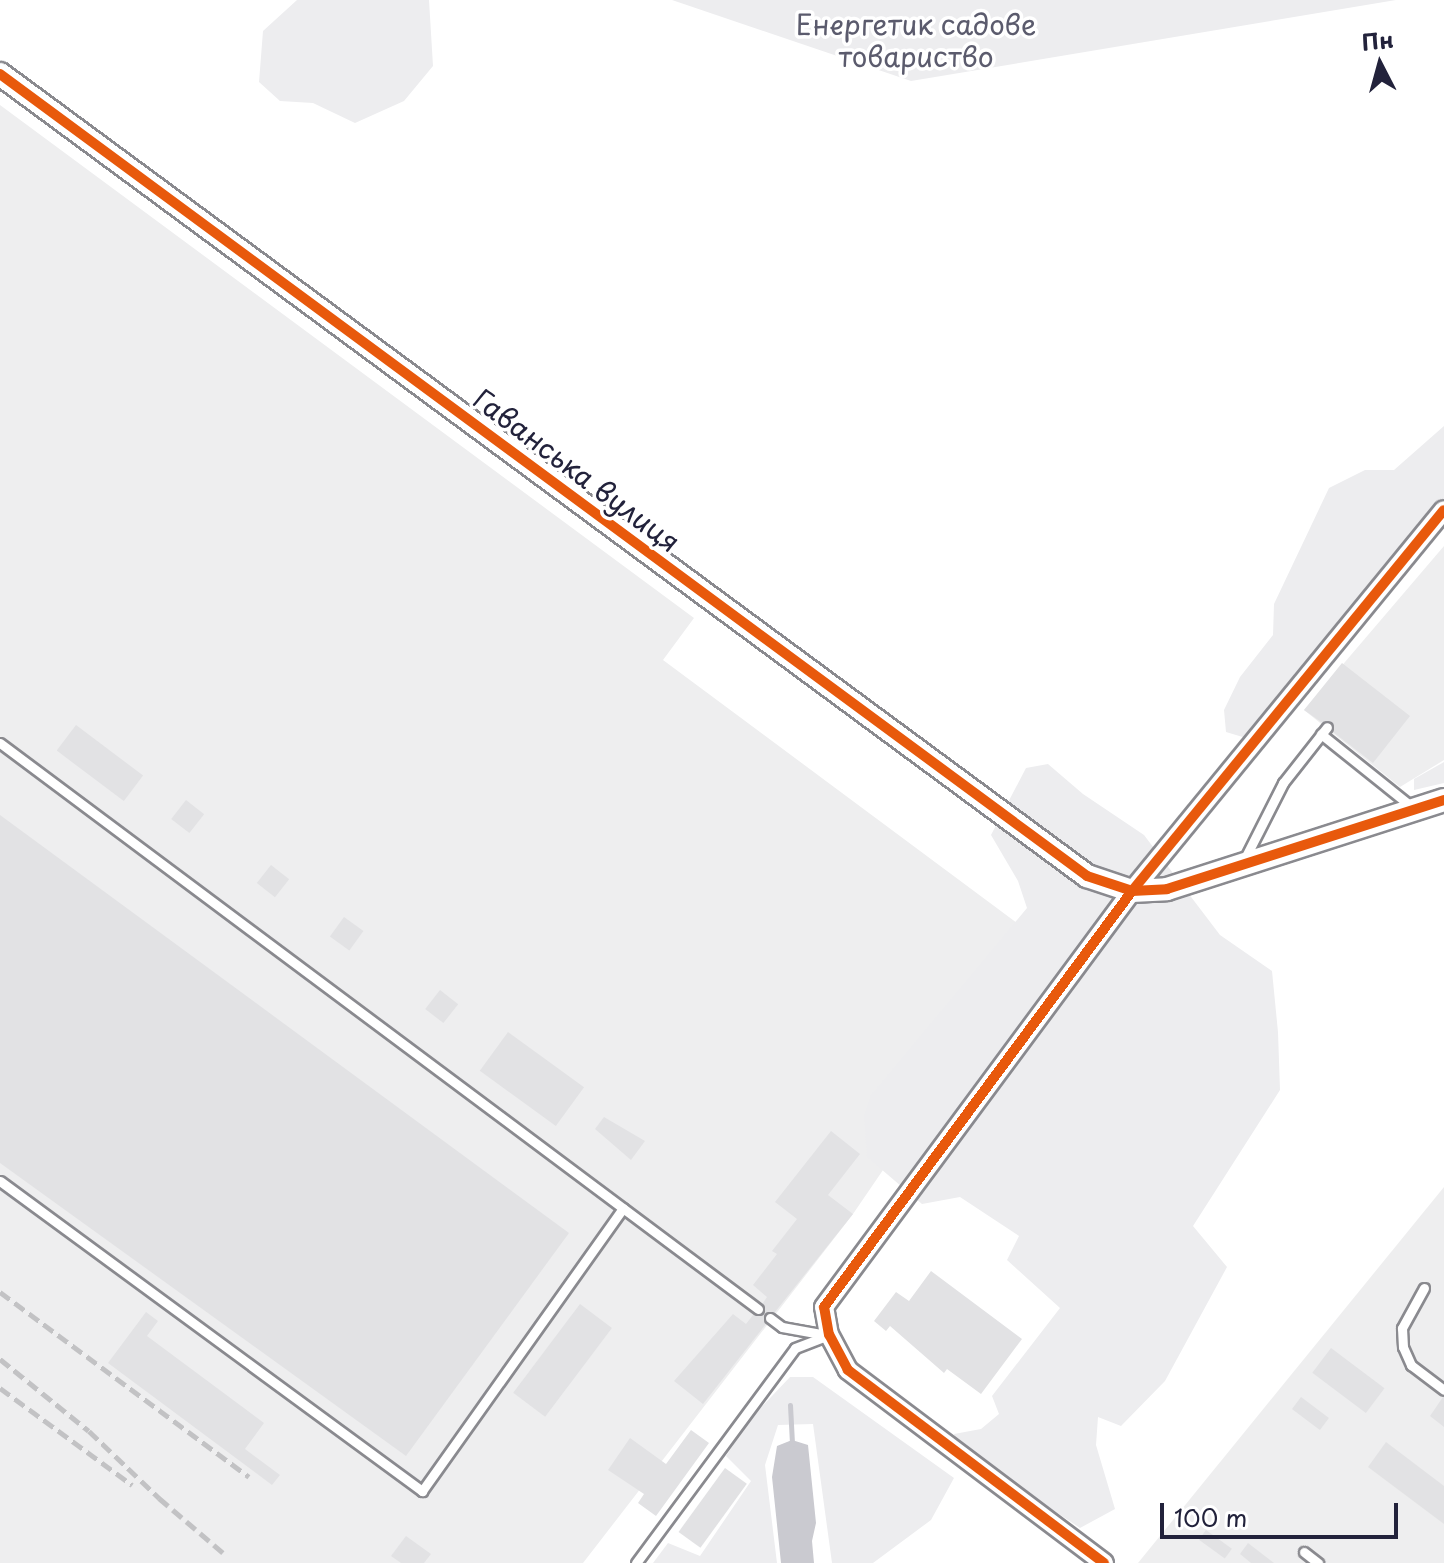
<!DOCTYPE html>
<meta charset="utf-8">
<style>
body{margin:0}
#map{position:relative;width:1444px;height:1563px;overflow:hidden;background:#fff;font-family:"Playpen Sans",sans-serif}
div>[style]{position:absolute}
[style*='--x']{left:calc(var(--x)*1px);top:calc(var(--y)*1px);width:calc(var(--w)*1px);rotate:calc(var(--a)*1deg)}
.built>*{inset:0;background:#eeeeef}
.green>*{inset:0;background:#ededef}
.water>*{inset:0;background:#cacad0}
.stream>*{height:5px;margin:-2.5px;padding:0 2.5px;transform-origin:2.5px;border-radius:2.5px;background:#cacad0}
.building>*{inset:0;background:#e2e2e4;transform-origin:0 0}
.roads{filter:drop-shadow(2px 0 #8a8a8f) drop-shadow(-2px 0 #8a8a8f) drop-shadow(0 2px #8a8a8f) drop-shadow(0 -2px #8a8a8f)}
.service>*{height:9px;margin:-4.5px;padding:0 4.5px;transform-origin:4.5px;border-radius:4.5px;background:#fff}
.minor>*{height:18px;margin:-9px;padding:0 9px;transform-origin:9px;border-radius:9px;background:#fff}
.tertiary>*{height:22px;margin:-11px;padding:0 11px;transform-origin:11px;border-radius:11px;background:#fff}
.rail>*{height:5px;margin-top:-2.5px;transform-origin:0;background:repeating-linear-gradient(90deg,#c2c2c4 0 12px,transparent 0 18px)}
.cycleway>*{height:10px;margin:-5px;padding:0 5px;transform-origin:5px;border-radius:5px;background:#e8590c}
span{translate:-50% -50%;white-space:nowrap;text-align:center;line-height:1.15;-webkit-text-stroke:7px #fff;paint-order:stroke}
.park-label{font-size:28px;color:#5b5b6d}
.street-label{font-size:28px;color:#22223b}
.north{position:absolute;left:1340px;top:24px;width:80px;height:80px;-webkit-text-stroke:6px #fff;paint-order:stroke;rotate:354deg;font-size:22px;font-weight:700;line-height:32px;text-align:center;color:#22223b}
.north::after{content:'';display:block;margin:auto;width:28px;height:36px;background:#22223b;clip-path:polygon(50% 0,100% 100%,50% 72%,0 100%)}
.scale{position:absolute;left:1160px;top:1503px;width:238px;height:36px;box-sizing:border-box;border:4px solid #22223b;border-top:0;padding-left:10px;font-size:24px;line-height:28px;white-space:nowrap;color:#22223b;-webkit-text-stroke:6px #fff;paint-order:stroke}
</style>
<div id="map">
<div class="built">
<i style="clip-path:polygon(0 105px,694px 618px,663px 660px,1040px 940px,853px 1214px,583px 1563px,0 1563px)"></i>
<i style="clip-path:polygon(1444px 546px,1444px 760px,1400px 787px,1304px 710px)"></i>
<i style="clip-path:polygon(1444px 1187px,1444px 1563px,1138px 1563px)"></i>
</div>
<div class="green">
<i style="clip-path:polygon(297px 0,429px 0,433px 66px,404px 101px,355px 123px,313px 103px,280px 101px,259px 82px,263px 31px)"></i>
<i style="clip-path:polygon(672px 0,1396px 0,911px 81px)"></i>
<i style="clip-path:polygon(1444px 426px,1444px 500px,1285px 696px,1246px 738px,1226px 732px,1224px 710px,1240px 677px,1273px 635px,1274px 604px,1329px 488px,1365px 470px,1394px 470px)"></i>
<i style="clip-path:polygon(1444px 762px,1444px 783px,1414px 790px,1414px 779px)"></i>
<i style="clip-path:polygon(1048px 764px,1083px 794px,1144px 835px,1220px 935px,1272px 971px,1278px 1032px,1280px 1090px,1193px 1226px,1227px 1267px,1165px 1381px,1121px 1426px,1098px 1417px,1096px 1445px,1115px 1509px,1080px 1528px,984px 1464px,960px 1454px,954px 1434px,981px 1429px,999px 1414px,992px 1396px,1060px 1308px,1007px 1260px,1019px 1236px,960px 1197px,922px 1204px,867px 1157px,864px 1116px,871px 1095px,1027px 908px,1018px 881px,991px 835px,1026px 768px)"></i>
<i style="clip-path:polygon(790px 1377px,813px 1377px,954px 1478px,931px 1520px,873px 1563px,832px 1563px,813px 1424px,778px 1425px,765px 1465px,777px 1563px,653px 1563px,668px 1543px,700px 1556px,751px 1481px,726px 1456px,750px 1419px)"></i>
</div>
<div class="water">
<i style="clip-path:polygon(792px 1440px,808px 1445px,816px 1523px,812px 1541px,814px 1563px,781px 1563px,772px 1477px,777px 1446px)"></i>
</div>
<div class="stream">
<i style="--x:790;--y:1405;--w:39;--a:87"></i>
</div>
<div class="building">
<i style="clip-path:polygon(1342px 663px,1410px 716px,1373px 763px,1333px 732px,1331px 721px,1321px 722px,1304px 710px)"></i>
<i style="left:76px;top:725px;width:84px;height:32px;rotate:37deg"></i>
<i style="left:186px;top:800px;width:23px;height:24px;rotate:38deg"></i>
<i style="clip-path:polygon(0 815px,569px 1233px,406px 1456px,0 1163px)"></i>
<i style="left:271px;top:865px;width:23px;height:23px;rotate:38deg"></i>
<i style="left:344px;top:917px;width:24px;height:24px;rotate:36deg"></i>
<i style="left:440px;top:990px;width:23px;height:24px;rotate:38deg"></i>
<i style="left:508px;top:1032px;width:94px;height:48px;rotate:36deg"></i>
<i style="clip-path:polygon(604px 1117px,645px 1141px,631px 1160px,595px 1129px)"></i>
<i style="clip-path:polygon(831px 1131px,860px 1154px,828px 1195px,853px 1214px,775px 1312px,765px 1313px,766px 1324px,703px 1404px,674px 1381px,733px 1314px,746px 1324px,753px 1315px,764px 1313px,763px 1303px,767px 1297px,753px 1285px,777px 1254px,772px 1251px,797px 1219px,775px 1202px)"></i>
<i style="clip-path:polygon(931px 1271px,1022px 1339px,981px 1394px,947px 1369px,944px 1373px,890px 1326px,886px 1331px,874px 1321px,896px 1292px,909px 1301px)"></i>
<i style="left:580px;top:1304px;width:40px;height:111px;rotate:37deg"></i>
<i style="clip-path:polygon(146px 1312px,158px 1321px,147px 1336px,264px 1423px,245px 1449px,280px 1475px,272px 1485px,108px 1363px)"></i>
<i style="left:1331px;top:1348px;width:67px;height:31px;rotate:37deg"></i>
<i style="left:1301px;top:1397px;width:35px;height:15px;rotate:37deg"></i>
<i style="clip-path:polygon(1443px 1397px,1444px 1397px,1444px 1427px,1430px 1416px)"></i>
<i style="clip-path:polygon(691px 1430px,709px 1443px,656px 1516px,638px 1503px,644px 1494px,608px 1470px,630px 1438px,666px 1464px)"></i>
<i style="clip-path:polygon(1386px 1442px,1444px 1486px,1444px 1524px,1368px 1467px)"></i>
<i style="left:725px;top:1468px;width:27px;height:79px;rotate:36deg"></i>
<i style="left:1206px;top:1530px;width:32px;height:12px;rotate:36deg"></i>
<i style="clip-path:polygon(406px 1536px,431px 1554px,424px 1563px,401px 1563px,391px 1556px)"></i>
<i style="clip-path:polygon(1248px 1543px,1274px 1563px,1251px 1563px,1240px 1554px)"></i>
</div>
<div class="roads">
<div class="service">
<i style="--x:1321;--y:734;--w:117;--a:38.7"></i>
<i style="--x:0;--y:743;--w:946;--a:36.75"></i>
<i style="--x:1243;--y:862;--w:89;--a:-63.1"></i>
<i style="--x:1283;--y:783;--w:71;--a:-51.8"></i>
<i style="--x:0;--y:1181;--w:524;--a:36.3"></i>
<i style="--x:422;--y:1491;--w:347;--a:-54.6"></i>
<i style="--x:1424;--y:1288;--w:46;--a:118.8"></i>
<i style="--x:1402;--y:1328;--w:19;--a:87"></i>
<i style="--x:1403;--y:1347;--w:20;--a:66"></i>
<i style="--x:1411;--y:1365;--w:41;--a:37.1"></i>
<i style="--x:770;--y:1318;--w:15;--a:37"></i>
<i style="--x:782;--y:1327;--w:45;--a:10.3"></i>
<i style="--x:1304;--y:1552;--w:18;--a:38"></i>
<i style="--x:636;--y:1563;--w:267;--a:-53.5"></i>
<i style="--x:795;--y:1348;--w:36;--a:-21"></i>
</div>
<div class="minor">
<i style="--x:1104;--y:1563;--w:321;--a:-143"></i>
<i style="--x:848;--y:1370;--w:40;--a:-118"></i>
<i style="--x:829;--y:1335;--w:28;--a:-100"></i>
<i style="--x:824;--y:1307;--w:518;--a:-53.48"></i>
<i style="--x:1132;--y:891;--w:492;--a:-50.7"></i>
</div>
<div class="tertiary">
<i style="--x:0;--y:74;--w:1351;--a:36.42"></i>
<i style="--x:1087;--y:876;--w:47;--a:18.4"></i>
<i style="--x:1132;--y:891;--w:35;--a:-3"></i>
<i style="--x:1167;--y:889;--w:291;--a:-17.8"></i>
</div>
</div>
<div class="rail">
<i style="--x:0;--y:1292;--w:310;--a:36.6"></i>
<i style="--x:0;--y:1359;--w:114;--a:39"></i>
<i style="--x:89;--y:1431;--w:97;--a:43.7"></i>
<i style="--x:159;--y:1498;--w:89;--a:40.5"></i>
<i style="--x:0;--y:1388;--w:164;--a:36.3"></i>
</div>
<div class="cycleway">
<i style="--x:0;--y:74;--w:1351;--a:36.42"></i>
<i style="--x:1087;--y:876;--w:47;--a:18.4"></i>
<i style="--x:1132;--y:891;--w:35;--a:-3"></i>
<i style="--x:1167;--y:889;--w:291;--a:-17.8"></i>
<i style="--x:1104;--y:1563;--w:321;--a:-143"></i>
<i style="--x:848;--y:1370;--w:40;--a:-118"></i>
<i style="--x:829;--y:1335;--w:28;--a:-100"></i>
<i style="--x:824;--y:1307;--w:518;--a:-53.48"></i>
<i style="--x:1132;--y:891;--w:492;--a:-50.7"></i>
</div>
<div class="park-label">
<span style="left:916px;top:40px">Енергетик садове<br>товариство</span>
</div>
<div class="street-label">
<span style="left:577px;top:470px;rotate:37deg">Гаванська вулиця</span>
</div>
<div class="north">Пн</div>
<div class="scale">100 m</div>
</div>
